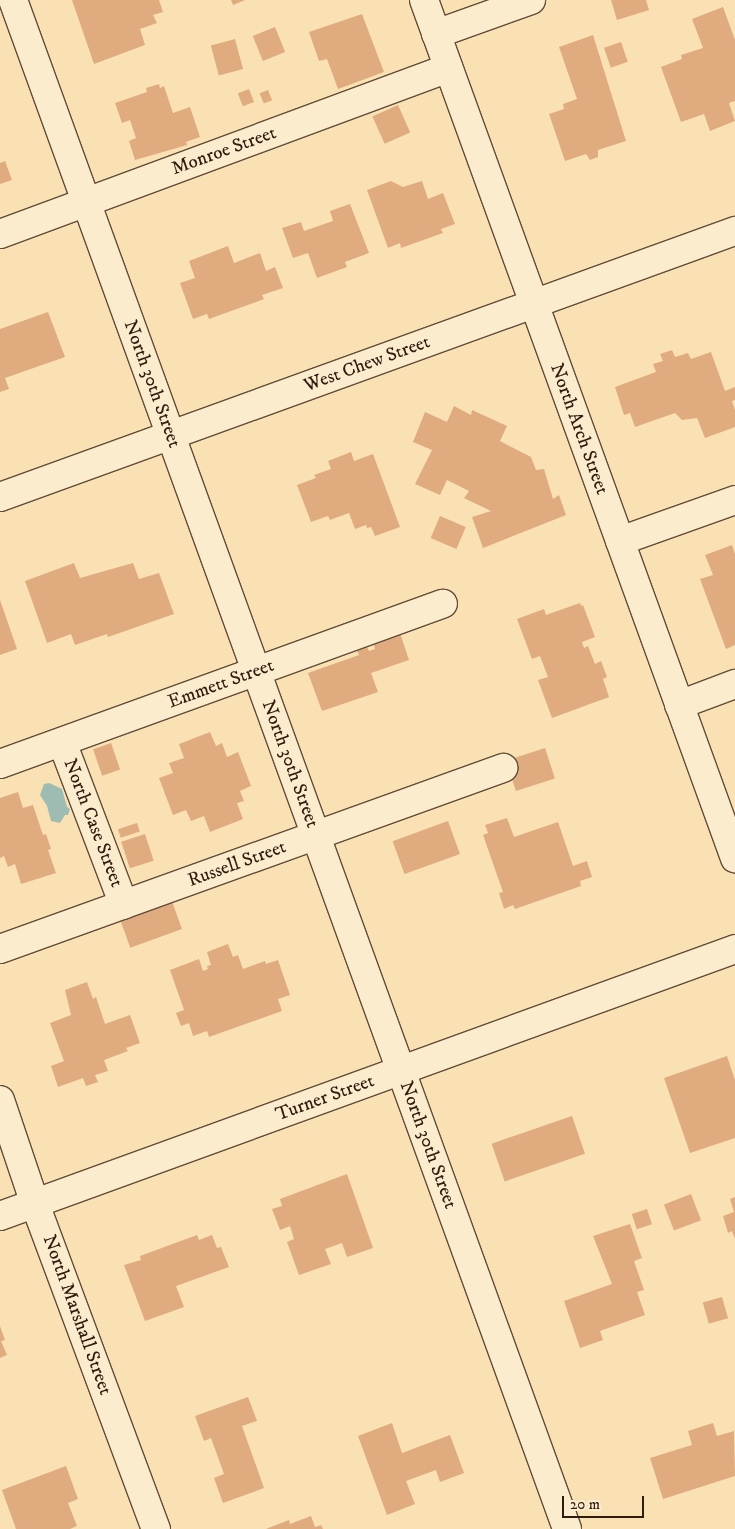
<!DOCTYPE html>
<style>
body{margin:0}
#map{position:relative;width:735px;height:1529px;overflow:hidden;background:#f9e1b4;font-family:"IM FELL DW Pica",serif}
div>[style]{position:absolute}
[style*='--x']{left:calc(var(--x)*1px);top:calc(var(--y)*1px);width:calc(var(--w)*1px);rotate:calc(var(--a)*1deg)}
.water>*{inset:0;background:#9ebcb2}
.building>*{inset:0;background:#e0ab7e;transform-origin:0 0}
.roads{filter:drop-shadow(1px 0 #624c38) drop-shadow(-1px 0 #624c38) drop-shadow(0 1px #624c38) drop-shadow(0 -1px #624c38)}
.minor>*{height:28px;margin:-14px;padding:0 14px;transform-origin:14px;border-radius:14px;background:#fbecce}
span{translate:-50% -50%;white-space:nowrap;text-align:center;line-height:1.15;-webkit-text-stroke:4px #fbecce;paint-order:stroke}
.street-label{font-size:19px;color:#301b0e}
.scale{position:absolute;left:562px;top:1496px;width:82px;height:22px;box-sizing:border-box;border:2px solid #301b0e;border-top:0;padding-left:6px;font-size:15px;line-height:18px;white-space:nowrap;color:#301b0e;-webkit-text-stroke:4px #fbecce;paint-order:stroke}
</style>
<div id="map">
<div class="water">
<i style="clip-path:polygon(49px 783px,62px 789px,67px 807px,70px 809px,68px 815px,65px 815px,60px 823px,51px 821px,47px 806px,40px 795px,44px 784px)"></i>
</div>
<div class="building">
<i style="clip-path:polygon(72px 0,159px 0,163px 12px,153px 15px,157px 23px,140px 29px,145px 45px,94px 64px)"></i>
<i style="clip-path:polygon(231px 0,245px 0,233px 5px)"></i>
<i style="clip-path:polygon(611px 0,646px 0,649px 10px,617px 20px)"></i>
<i style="clip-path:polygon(723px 7px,735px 40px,735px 101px,729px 103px,735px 121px,710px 131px,704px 114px,681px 122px,661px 67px,682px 59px,681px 55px,703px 48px,692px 19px)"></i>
<i style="clip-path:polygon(362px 14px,384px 72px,338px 89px,327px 59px,319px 61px,309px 32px)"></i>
<i style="left:275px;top:27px;width:27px;height:24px;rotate:68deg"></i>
<i style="clip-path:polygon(593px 35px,626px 141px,598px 150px,598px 157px,590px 160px,586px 154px,565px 161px,549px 114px,564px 109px,563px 104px,577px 99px,559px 47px)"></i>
<i style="left:235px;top:39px;width:31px;height:25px;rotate:75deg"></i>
<i style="left:621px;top:42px;width:21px;height:18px;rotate:71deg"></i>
<i style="clip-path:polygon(159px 84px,160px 88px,164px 86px,173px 113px,190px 107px,200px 137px,186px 142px,187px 145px,135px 160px,129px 141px,136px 138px,130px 120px,122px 123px,115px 103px,147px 92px,146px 88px)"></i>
<i style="left:249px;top:89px;width:14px;height:12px;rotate:69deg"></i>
<i style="left:268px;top:90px;width:11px;height:9px;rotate:68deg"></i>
<i style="left:398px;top:105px;width:30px;height:28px;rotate:66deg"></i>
<i style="clip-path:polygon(5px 161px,12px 180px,0 184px,0 163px)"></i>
<i style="clip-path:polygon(391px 181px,403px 187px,422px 181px,428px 199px,443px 193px,455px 224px,441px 229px,443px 233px,401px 248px,400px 243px,388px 248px,367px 190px)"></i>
<i style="clip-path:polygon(350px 204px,369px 253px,345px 262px,347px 267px,317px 278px,308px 253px,293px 258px,282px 228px,301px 222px,304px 231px,333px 221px,330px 211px)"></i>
<i style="clip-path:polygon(228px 246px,234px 263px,260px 253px,266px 271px,275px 267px,283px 288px,262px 295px,264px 299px,209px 319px,207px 314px,193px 319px,180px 283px,195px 278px,189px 261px)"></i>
<i style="clip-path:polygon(48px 312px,65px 357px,5px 378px,9px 389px,0 392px,0 329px)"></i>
<i style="clip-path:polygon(672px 350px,675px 357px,688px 353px,691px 359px,711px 352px,725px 391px,735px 387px,735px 400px,732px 401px,735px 410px,735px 427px,705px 438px,697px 418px,682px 420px,675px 413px,635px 427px,630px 413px,624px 415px,615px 387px,656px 372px,653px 364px,663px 361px,660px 354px)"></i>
<i style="clip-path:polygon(454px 406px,471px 415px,472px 410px,507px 426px,500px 441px,531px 457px,536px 470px,544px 469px,553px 499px,559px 495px,566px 515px,483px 548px,472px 517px,491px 511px,464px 498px,469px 491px,447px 480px,440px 495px,415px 484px,432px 450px,413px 442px,425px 412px,447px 422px)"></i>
<i style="clip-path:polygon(351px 452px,354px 461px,373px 454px,400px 527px,375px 536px,371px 527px,367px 528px,366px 525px,355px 529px,349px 513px,330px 520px,328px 516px,311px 522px,297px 485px,316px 478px,314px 475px,331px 469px,328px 461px)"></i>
<i style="left:440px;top:516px;width:28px;height:24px;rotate:23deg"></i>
<i style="clip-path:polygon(732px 545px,735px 554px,735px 645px,726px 649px,700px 579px,713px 575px,705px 555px)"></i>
<i style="clip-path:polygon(74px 563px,80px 578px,133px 563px,139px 579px,159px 573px,174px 614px,108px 637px,107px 634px,75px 645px,71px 634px,47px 643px,25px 581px)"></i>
<i style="clip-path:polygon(0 600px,17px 649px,0 655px)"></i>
<i style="clip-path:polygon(580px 603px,581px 606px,583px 605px,595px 637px,582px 642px,584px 648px,588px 646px,595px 664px,601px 661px,607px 677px,603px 679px,609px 697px,552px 718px,538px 680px,548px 677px,540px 656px,532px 659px,517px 619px,544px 609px,546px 615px)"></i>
<i style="clip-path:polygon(400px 633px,409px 660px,371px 673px,378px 692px,322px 711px,308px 673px,359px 655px,357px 651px,367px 647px,369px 651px,375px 649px,373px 642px)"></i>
<i style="clip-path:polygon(210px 732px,216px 746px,222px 743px,227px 757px,238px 752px,251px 786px,240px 791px,244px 801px,237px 803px,243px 819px,210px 832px,204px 816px,191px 821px,186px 810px,173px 815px,159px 778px,173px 773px,169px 763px,184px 758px,179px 744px)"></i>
<i style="left:111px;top:743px;width:28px;height:19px;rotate:71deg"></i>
<i style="left:545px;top:748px;width:32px;height:41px;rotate:72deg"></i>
<i style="clip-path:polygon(18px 792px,23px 808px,33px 805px,43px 835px,46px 834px,51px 849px,48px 850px,56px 873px,21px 884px,15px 864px,8px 867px,4px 856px,0 858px,0 798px)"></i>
<i style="clip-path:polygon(507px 818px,514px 837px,558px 822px,573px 866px,587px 861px,592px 877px,580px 881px,581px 886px,515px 909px,513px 905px,504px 909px,499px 893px,503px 892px,483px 835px,488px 833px,485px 825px)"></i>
<i style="left:448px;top:821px;width:35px;height:59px;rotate:70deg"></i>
<i style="left:137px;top:823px;width:9px;height:20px;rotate:72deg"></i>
<i style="left:145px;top:834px;width:28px;height:25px;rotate:72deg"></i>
<i style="left:170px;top:896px;width:35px;height:55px;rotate:70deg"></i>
<i style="clip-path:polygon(228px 944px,233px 957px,238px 955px,243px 969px,265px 961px,266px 964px,278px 960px,290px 995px,278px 999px,282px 1011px,209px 1037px,207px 1031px,193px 1036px,189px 1023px,181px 1026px,176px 1013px,184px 1010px,170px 970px,199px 959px,203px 971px,208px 969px,207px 966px,211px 965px,207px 952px)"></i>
<i style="clip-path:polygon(87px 982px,93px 999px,96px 997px,105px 1024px,130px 1015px,140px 1043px,126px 1048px,128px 1051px,104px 1060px,108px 1071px,95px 1075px,98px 1082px,86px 1086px,83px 1078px,58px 1087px,51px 1066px,64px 1061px,50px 1023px,71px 1015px,65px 990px)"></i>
<i style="clip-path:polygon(727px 1056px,735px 1080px,735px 1138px,690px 1153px,664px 1078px)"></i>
<i style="left:572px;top:1116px;width:40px;height:85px;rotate:71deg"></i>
<i style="clip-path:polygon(347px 1174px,373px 1248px,347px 1257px,342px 1243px,325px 1249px,331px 1264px,299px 1275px,287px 1242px,294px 1239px,290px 1226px,280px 1230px,272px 1209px,282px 1206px,280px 1199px)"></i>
<i style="left:691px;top:1194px;width:28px;height:29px;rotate:69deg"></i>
<i style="clip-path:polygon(735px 1197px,735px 1239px,732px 1231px,728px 1233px,723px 1216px,734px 1212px,730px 1199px)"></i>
<i style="left:647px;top:1209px;width:16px;height:16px;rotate:72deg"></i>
<i style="clip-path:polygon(630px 1224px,642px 1258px,634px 1261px,644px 1290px,637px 1292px,645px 1315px,600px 1331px,603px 1340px,580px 1348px,564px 1301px,612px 1284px,593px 1236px)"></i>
<i style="clip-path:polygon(197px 1235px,199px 1240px,212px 1235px,217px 1248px,221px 1247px,229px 1267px,176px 1286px,184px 1307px,145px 1321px,124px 1265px,141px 1260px,140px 1256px)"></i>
<i style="left:722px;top:1297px;width:22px;height:20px;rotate:74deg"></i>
<i style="clip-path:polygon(0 1326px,5px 1340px,1px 1341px,7px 1355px,0 1358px)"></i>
<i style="clip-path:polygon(248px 1397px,257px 1421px,242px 1426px,264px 1488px,223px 1503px,214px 1478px,224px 1474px,211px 1438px,204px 1441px,195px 1416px)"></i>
<i style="clip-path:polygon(392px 1423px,402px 1453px,450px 1435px,464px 1473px,440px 1482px,436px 1470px,406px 1481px,415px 1504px,387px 1515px,358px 1436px)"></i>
<i style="clip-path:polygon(713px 1423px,717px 1436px,734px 1431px,735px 1476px,663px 1499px,650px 1458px,692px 1445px,688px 1431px)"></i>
<i style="clip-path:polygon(66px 1466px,78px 1499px,68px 1503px,77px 1526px,70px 1529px,16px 1529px,2px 1490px)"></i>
<i style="clip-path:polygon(311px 1516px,315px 1527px,321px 1525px,323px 1529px,266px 1529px,289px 1520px,290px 1524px)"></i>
</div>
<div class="roads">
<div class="minor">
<i style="--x:13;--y:0;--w:1626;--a:70.08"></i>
<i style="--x:424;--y:0;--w:913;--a:70.08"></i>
<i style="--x:436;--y:34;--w:101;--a:-19.7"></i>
<i style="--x:0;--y:234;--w:478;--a:-20.3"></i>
<i style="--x:0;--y:497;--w:782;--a:-19.9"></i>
<i style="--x:620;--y:541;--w:122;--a:-19.6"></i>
<i style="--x:679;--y:705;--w:60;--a:-20.6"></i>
<i style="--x:62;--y:742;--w:174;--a:69.2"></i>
<i style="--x:0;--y:764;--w:471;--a:-19.9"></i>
<i style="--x:0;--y:949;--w:535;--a:-19.79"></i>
<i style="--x:0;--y:1100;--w:110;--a:71.4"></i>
<i style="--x:35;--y:1204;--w:347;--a:69.6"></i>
<i style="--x:0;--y:1216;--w:782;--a:-19.96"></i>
</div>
</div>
<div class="street-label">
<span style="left:224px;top:151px;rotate:-20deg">Monroe Street</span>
<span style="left:367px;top:364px;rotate:-20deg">West Chew Street</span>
<span style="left:152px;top:384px;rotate:70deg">North 30th Street</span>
<span style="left:579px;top:429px;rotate:70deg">North Arch Street</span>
<span style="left:221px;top:684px;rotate:-20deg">Emmett Street</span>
<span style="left:290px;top:764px;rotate:70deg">North 30th Street</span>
<span style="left:93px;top:823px;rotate:69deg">North Case Street</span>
<span style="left:237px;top:864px;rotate:-20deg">Russell Street</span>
<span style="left:325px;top:1098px;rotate:-20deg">Turner Street</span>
<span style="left:428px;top:1145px;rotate:70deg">North 30th Street</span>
<span style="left:77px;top:1315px;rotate:70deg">North Marshall Street</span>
</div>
<div class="scale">20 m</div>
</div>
